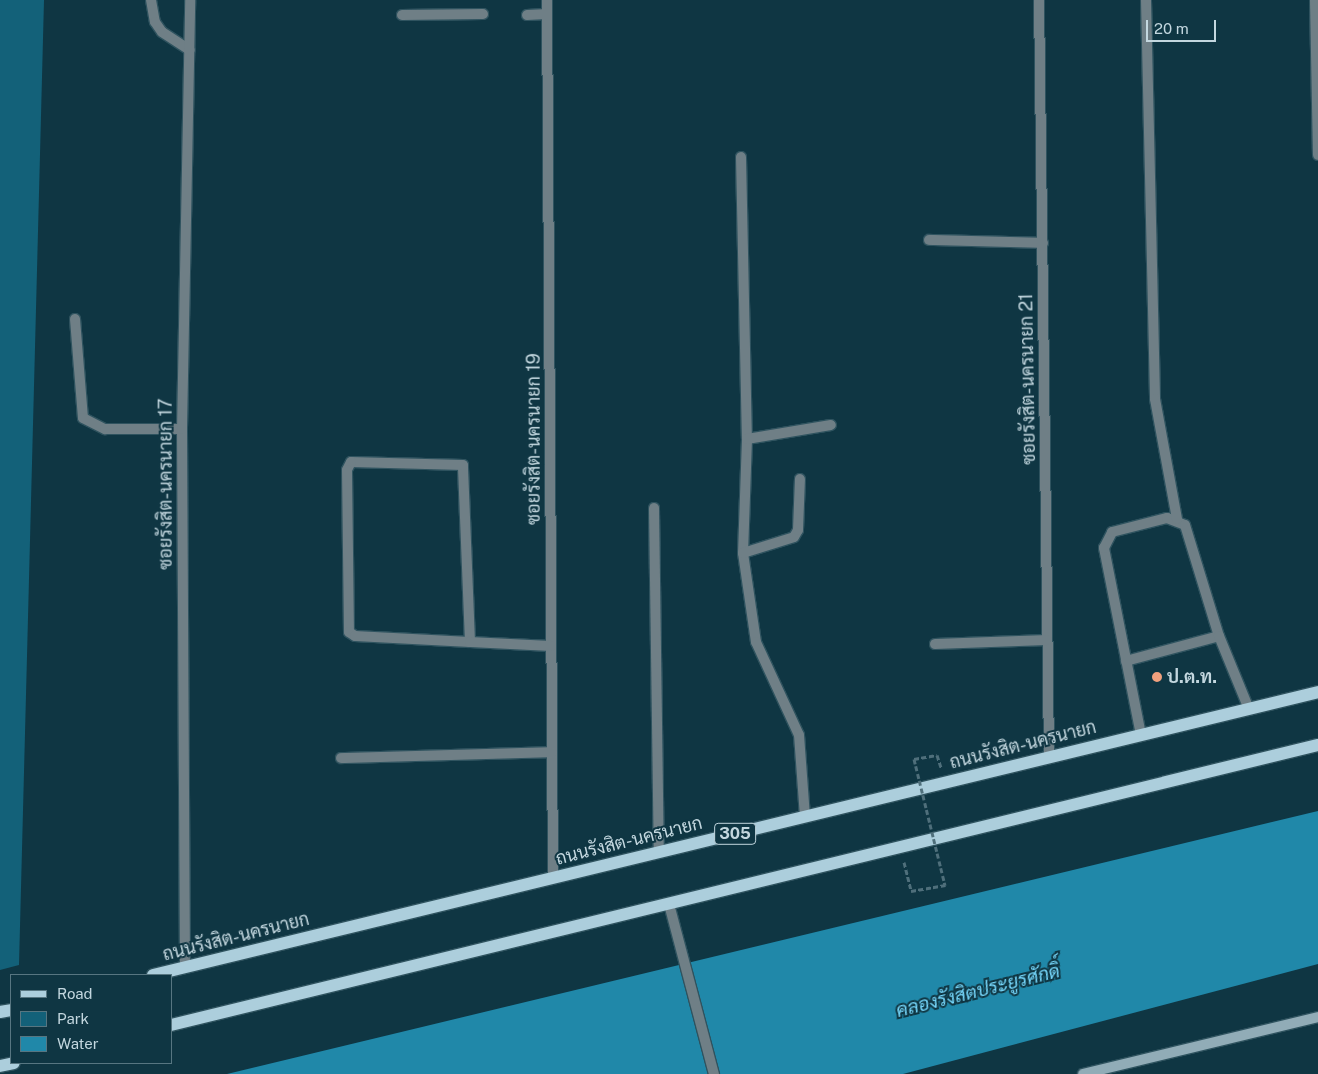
<!DOCTYPE html>
<meta charset="utf-8">
<style>
body{margin:0}
#map{position:relative;width:1318px;height:1074px;overflow:hidden;background:#0f3643;font-family:"Public Sans",Sarabun,sans-serif}
div>[style]{position:absolute}
[style*='--x']{left:calc(var(--x)*1px);top:calc(var(--y)*1px);width:calc(var(--w)*1px);rotate:calc(var(--a)*1deg)}
.green>*{inset:0;background:#136179}
.water>*{inset:0;background:#2088a9}
.path>*{height:3px;margin-top:-1.5px;transform-origin:0;background:repeating-linear-gradient(90deg,#4f6f7b 0 5px,transparent 0 7.5px)}
.roads{filter:drop-shadow(1px 0 #2f535f) drop-shadow(-1px 0 #2f535f) drop-shadow(0 1px #2f535f) drop-shadow(0 -1px #2f535f)}
.lane>*{height:10px;margin:-5px;padding:0 5px;transform-origin:5px;border-radius:5px;background:#6f7f86}
.street>*{height:10px;margin:-5px;padding:0 5px;transform-origin:5px;border-radius:5px;background:#6f7f86}
.secondary>*{height:10px;margin:-5px;padding:0 5px;transform-origin:5px;border-radius:5px;background:#91acb7}
.primary>*{height:12px;margin:-6px;padding:0 6px;transform-origin:6px;border-radius:6px;background:#accedc}
.path-bridge>*{height:3px;margin-top:-1.5px;transform-origin:0;background:repeating-linear-gradient(90deg,#4f6f7b 0 5px,transparent 0 7.5px)}
.dots>*{width:14px;height:14px;translate:-50% -50%;box-sizing:border-box;border:2px solid #0f3643;border-radius:50%}
span{translate:-50% -50%;white-space:nowrap;text-align:center;line-height:1.15;-webkit-text-stroke:4px #0f3643;paint-order:stroke}
.shield-label span{padding:1px 4px;background:#0f3643;border:1px solid;border-radius:4px;-webkit-text-stroke-width:0}
.shield-label{font-size:16px;color:#c3d7df;font-weight:700}
.street-label{font-size:18px;color:#c3d7df}
.poi-label{font-size:18px;color:#c3d7df;font-weight:700}
.left{translate:0 -50%;text-align:left}
.water-label{font-size:19px;color:#76d8fc;font-style:italic}
.legend{position:absolute;left:10px;top:974px;width:162px;height:90px;box-sizing:border-box;background:#0f3643;border:1px solid #577681;margin:0;padding:6px 9px;list-style:none;font-size:15px;color:#c3d7df}
.legend li{display:flex;align-items:center;gap:10px;height:25px}
.legend b{width:25px;border:1px solid #577681}
.scale{position:absolute;left:1146px;top:20px;width:70px;height:22px;box-sizing:border-box;border:2px solid #c3d7df;border-top:0;padding-left:6px;font-size:15px;line-height:18px;white-space:nowrap;color:#c3d7df;-webkit-text-stroke:4px #0f3643;paint-order:stroke}
</style>
<div id="map">
<div class="green">
<i style="clip-path:polygon(0 0,44px 0,19px 965px,0 970px)"></i>
</div>
<div class="water">
<i style="clip-path:polygon(1318px 811px,1318px 964px,903px 1074px,227px 1074px)"></i>
</div>
<div class="path">
<i style="--x:914;--y:759;--w:23;--a:-10"></i>
<i style="--x:937;--y:755;--w:13;--a:72"></i>
<i style="--x:904;--y:862;--w:30;--a:76"></i>
<i style="--x:911;--y:891;--w:35;--a:-10"></i>
</div>
<div class="roads">
<div class="lane">
<i style="--x:151;--y:0;--w:22;--a:80"></i>
<i style="--x:155;--y:22;--w:12;--a:55"></i>
<i style="--x:162;--y:32;--w:33;--a:33"></i>
<i style="--x:402;--y:15;--w:81;--a:-0.7"></i>
<i style="--x:527;--y:15;--w:20;--a:-3"></i>
<i style="--x:929;--y:240;--w:114;--a:1.5"></i>
<i style="--x:75;--y:319;--w:99;--a:85.4"></i>
<i style="--x:83;--y:418;--w:25;--a:27"></i>
<i style="--x:105;--y:429;--w:77;--a:0"></i>
<i style="--x:654;--y:508;--w:344;--a:89.2"></i>
<i style="--x:1126;--y:661;--w:96;--a:-15"></i>
<i style="--x:1141;--y:735;--w:191;--a:-101.2"></i>
<i style="--x:1104;--y:548;--w:18;--a:-63"></i>
<i style="--x:1112;--y:532;--w:57;--a:-14.3"></i>
<i style="--x:1167;--y:518;--w:19;--a:21"></i>
<i style="--x:1185;--y:525;--w:116;--a:73"></i>
<i style="--x:1219;--y:636;--w:79;--a:67.7"></i>
</div>
<div class="street">
<i style="--x:547;--y:0;--w:878;--a:89.61"></i>
<i style="--x:1039;--y:0;--w:757;--a:89.24"></i>
<i style="--x:1146;--y:0;--w:399;--a:88.7"></i>
<i style="--x:1155;--y:399;--w:122;--a:79.6"></i>
<i style="--x:1315;--y:0;--w:155;--a:88.9"></i>
<i style="--x:741;--y:157;--w:282;--a:88.8"></i>
<i style="--x:747;--y:439;--w:114;--a:92"></i>
<i style="--x:743;--y:553;--w:90;--a:81.7"></i>
<i style="--x:756;--y:642;--w:102;--a:65.2"></i>
<i style="--x:799;--y:735;--w:81;--a:85.8"></i>
<i style="--x:747;--y:439;--w:85;--a:-9.5"></i>
<i style="--x:743;--y:553;--w:53;--a:-17.4"></i>
<i style="--x:794;--y:537;--w:8;--a:-60"></i>
<i style="--x:798;--y:530;--w:51;--a:-87.8"></i>
<i style="--x:470;--y:642;--w:177;--a:-92.3"></i>
<i style="--x:463;--y:465;--w:112;--a:-178.5"></i>
<i style="--x:351;--y:462;--w:9;--a:117"></i>
<i style="--x:347;--y:470;--w:162;--a:89.3"></i>
<i style="--x:349;--y:632;--w:7;--a:34"></i>
<i style="--x:355;--y:636;--w:115;--a:3"></i>
<i style="--x:470;--y:642;--w:81;--a:2.8"></i>
<i style="--x:935;--y:644;--w:112;--a:-2"></i>
<i style="--x:341;--y:758;--w:211;--a:-1.6"></i>
<i style="--x:669;--y:904;--w:176;--a:75.2"></i>
<i style="--x:185;--y:967;--w:538;--a:-90.32"></i>
<i style="--x:182;--y:429;--w:429;--a:-88.9"></i>
</div>
<div class="secondary">
<i style="--x:1083;--y:1074;--w:242;--a:-13.6"></i>
</div>
<div class="primary">
<i style="--x:153;--y:975;--w:1199;--a:-13.65"></i>
<i style="--x:0;--y:1012;--w:11;--a:-10"></i>
<i style="--x:171;--y:1025;--w:1181;--a:-13.72"></i>
<i style="--x:0;--y:1066;--w:14;--a:-12"></i>
</div>
</div>
<div class="path-bridge">
<i style="--x:914;--y:759;--w:130;--a:76.2"></i>
</div>
<div class="dots">
<i style="left:1157px;top:677px;background:#f1a17e"></i>
</div>
<div class="shield-label">
<span style="left:735px;top:834px">305</span>
</div>
<div class="street-label">
<span style="left:1028px;top:379px;rotate:-91deg">ซอยรังสิต-นครนายก 21</span>
<span style="left:534px;top:439px;rotate:-90deg">ซอยรังสิต-นครนายก 19</span>
<span style="left:166px;top:484px;rotate:-90deg">ซอยรังสิต-นครนายก 17</span>
<span style="left:1023px;top:745px;rotate:-14deg">ถนนรังสิต-นครนายก</span>
<span style="left:629px;top:841px;rotate:-14deg">ถนนรังสิต-นครนายก</span>
<span style="left:236px;top:937px;rotate:-14deg">ถนนรังสิต-นครนายก</span>
</div>
<div class="poi-label">
<span class="left" style="left:1167px;top:677px">ป.ต.ท.</span>
</div>
<div class="water-label">
<span style="left:978px;top:991px;rotate:-14deg">คลองรังสิตประยูรศักดิ์</span>
</div>
<ul class="legend">
<li><b style="height:6px;background:#accedc"></b>Road</li>
<li><b style="height:14px;background:#136179"></b>Park</li>
<li><b style="height:14px;background:#2088a9"></b>Water</li>
</ul>
<div class="scale">20 m</div>
</div>
